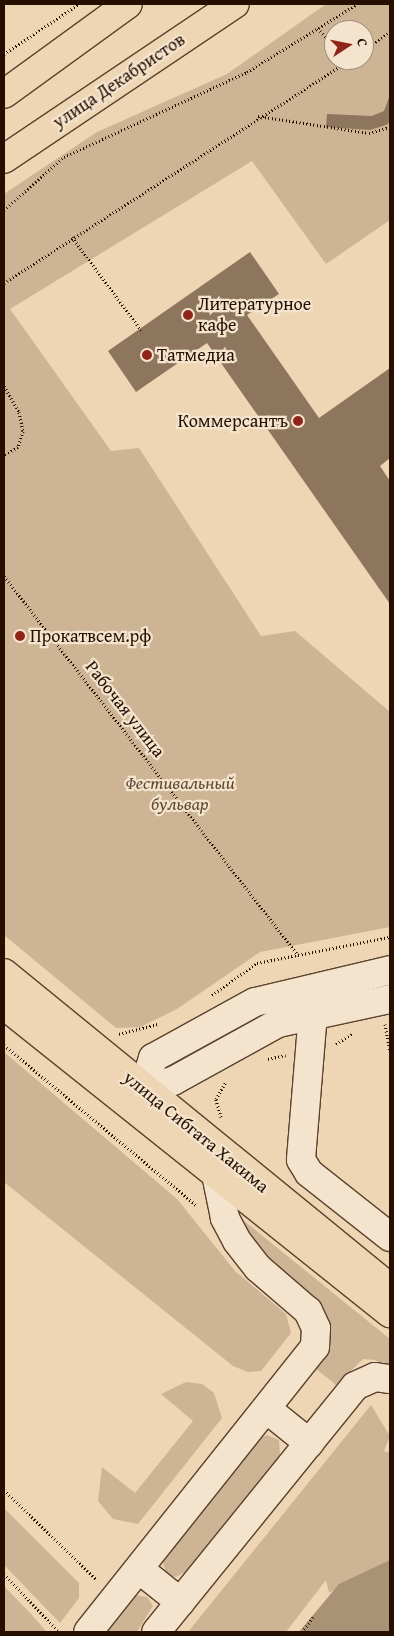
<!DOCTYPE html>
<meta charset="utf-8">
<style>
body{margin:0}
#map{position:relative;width:394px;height:1636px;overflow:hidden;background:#eed6b4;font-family:"Gentium Book Plus",serif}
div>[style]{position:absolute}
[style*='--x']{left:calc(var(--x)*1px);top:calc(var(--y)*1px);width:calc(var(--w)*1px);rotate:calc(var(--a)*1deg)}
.green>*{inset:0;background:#ccb495}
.water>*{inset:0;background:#aa9277}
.building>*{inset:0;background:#8e765e}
.path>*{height:3px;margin-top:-1.5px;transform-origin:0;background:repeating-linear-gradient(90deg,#270f00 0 1px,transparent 0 3.5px)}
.roads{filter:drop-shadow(1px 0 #59412d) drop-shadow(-1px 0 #59412d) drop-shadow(0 1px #59412d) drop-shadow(0 -1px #59412d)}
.minor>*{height:28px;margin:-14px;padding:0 14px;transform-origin:14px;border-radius:14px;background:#f4e4ce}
.major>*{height:28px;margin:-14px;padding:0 14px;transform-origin:14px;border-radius:14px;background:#eed6b4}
.dots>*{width:14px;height:14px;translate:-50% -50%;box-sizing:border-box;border:2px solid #f4e4ce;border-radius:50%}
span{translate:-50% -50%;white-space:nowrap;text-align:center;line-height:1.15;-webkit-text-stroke:4.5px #f4e4ce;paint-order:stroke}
.street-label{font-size:18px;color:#270f00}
.poi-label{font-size:18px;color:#270f00}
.left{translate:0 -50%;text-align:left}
.right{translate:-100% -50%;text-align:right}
.park-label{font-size:18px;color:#614934;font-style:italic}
.frame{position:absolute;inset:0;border:5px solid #270f00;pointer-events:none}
.north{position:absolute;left:324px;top:20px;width:50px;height:50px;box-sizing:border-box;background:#f4e4ce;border:1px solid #a28f7c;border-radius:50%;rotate:79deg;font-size:14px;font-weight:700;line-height:20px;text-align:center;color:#270f00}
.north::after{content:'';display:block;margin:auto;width:18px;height:22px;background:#8f2418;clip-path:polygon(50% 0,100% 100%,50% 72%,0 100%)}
</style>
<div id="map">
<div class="green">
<i style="clip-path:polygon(evenodd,326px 4px,390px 4px,390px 220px,326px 264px,252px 161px,10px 309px,111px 451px,139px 448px,261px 636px,295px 631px,390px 712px,390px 927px,260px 952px,177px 1009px,140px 1027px,116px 1028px,4px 935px,4px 194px,97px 132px,227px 74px,326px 4px,334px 30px,364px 30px,364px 60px,334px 60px,334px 30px)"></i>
<i style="clip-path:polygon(4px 1052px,177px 1199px,235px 1271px,286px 1314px,291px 1333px,261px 1371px,248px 1372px,233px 1366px,4px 1182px)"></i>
<i style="clip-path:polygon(233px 1212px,390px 1339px,390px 1369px,375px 1360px,363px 1359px,336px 1385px,315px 1368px,322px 1359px)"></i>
<i style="clip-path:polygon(186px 1382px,202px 1384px,214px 1393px,222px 1418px,138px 1524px,113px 1519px,98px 1501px,102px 1467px,135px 1493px,193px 1421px,161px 1394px)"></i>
<i style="clip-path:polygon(371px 1405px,390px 1436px,384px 1451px,390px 1453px,390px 1560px,329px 1593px,326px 1580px,286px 1632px,188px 1632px)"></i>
<i style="clip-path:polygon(267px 1435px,279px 1440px,280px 1455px,185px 1572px,176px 1577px,166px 1574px,162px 1558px,257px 1440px)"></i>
<i style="clip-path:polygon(4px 1508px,79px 1583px,79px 1598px,60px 1623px,4px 1565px)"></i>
<i style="clip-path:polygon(4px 1586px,31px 1614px,47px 1632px,4px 1632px)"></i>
<i style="clip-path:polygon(134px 1595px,147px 1597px,153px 1606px,137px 1632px,102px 1632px)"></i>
</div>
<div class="water">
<i style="clip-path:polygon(390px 1560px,390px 1632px,299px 1632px,339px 1584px)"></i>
</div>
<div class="building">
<i style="clip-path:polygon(390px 95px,390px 122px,386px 125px,370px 130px,326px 127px,327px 114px,372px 116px,384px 111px)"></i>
<i style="clip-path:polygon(250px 252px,279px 294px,247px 315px,319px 418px,390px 368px,390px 458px,380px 466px,390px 481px,390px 604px,207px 343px,136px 392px,108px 351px)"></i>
</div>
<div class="path">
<i style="--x:318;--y:28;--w:26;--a:51"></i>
<i style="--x:364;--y:50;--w:32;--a:-35"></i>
<i style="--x:4;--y:54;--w:90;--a:-33.7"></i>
<i style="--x:258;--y:116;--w:112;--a:8.7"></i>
<i style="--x:369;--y:133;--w:22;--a:-16"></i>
<i style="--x:4;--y:210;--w:80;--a:-41.5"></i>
<i style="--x:64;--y:157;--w:202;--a:-24.9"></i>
<i style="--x:247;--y:72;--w:129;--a:-31.7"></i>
<i style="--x:72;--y:237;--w:116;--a:53.4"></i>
<i style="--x:4;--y:283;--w:412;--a:-32.8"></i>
<i style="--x:4;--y:386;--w:30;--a:60"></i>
<i style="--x:19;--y:412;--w:19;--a:78"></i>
<i style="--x:23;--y:431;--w:17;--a:107"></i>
<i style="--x:18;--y:447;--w:16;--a:150"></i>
<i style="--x:4;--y:576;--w:480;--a:52.2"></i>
<i style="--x:212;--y:995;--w:55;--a:-35.4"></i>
<i style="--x:257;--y:963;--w:136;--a:-11.1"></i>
<i style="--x:385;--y:1024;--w:27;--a:80"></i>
<i style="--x:119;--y:1034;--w:40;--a:-14.4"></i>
<i style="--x:336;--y:1044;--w:19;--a:-32"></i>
<i style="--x:4;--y:1045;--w:250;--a:39.8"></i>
<i style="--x:268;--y:1059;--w:18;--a:-13"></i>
<i style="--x:221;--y:1117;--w:19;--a:-106"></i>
<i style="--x:216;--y:1099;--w:20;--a:-60"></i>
<i style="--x:4;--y:1490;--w:129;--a:44.1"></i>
<i style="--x:4;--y:1574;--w:80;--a:46.5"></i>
<i style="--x:302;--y:1632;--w:20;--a:-53"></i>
</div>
<div class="roads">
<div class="minor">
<i style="--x:313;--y:1013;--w:147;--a:94.7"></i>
<i style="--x:301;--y:1160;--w:15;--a:58"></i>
<i style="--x:309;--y:1173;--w:103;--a:38.3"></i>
<i style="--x:143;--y:1089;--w:31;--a:-15"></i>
<i style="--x:173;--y:1081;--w:120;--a:-28.9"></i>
<i style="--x:278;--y:1023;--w:115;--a:-12.1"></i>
<i style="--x:130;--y:1105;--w:21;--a:-51"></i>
<i style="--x:143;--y:1089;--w:33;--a:-72"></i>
<i style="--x:153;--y:1058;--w:116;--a:-28.8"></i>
<i style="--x:255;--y:1002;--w:139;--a:-13.3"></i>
<i style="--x:268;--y:1410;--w:53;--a:38.8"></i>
<i style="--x:139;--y:1569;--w:53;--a:38.8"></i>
<i style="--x:88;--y:1632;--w:364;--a:-51.5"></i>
<i style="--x:315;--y:1347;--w:19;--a:-87"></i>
<i style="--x:316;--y:1328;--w:19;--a:-115"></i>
<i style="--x:308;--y:1311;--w:66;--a:-139.3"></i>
<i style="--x:258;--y:1268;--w:34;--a:-128"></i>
<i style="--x:237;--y:1241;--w:26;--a:-118"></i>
<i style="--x:225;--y:1218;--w:45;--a:-101.6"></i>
<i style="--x:156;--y:1632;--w:316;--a:-51"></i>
<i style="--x:355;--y:1386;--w:22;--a:-24"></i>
<i style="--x:375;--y:1377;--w:15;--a:8"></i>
</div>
<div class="major">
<i style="--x:4;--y:94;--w:153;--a:-36"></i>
<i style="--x:4;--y:159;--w:278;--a:-33.9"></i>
<i style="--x:4;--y:973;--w:498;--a:39.2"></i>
<i style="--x:4;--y:1005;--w:494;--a:38.6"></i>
</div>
</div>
<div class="dots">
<i style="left:188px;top:315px;background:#8f2418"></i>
<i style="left:147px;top:355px;background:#8f2418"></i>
<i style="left:298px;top:421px;background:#8f2418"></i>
<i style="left:20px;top:636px;background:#8f2418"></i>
</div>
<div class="street-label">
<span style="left:119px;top:81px;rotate:-34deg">улица Декабристов</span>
<span style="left:125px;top:709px;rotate:52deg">Рабочая улица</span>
<span style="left:196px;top:1132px;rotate:39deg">улица Сибгата Хакима</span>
</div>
<div class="poi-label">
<span class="left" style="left:198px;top:315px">Литературное<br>кафе</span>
<span class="left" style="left:157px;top:355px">Татмедиа</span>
<span class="right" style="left:288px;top:421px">Коммерсантъ</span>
<span class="left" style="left:30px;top:636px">Прокатвсем.рф</span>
</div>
<div class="park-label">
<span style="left:180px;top:794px">Фестивальный<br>бульвар</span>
</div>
<div class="frame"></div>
<div class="north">С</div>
</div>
